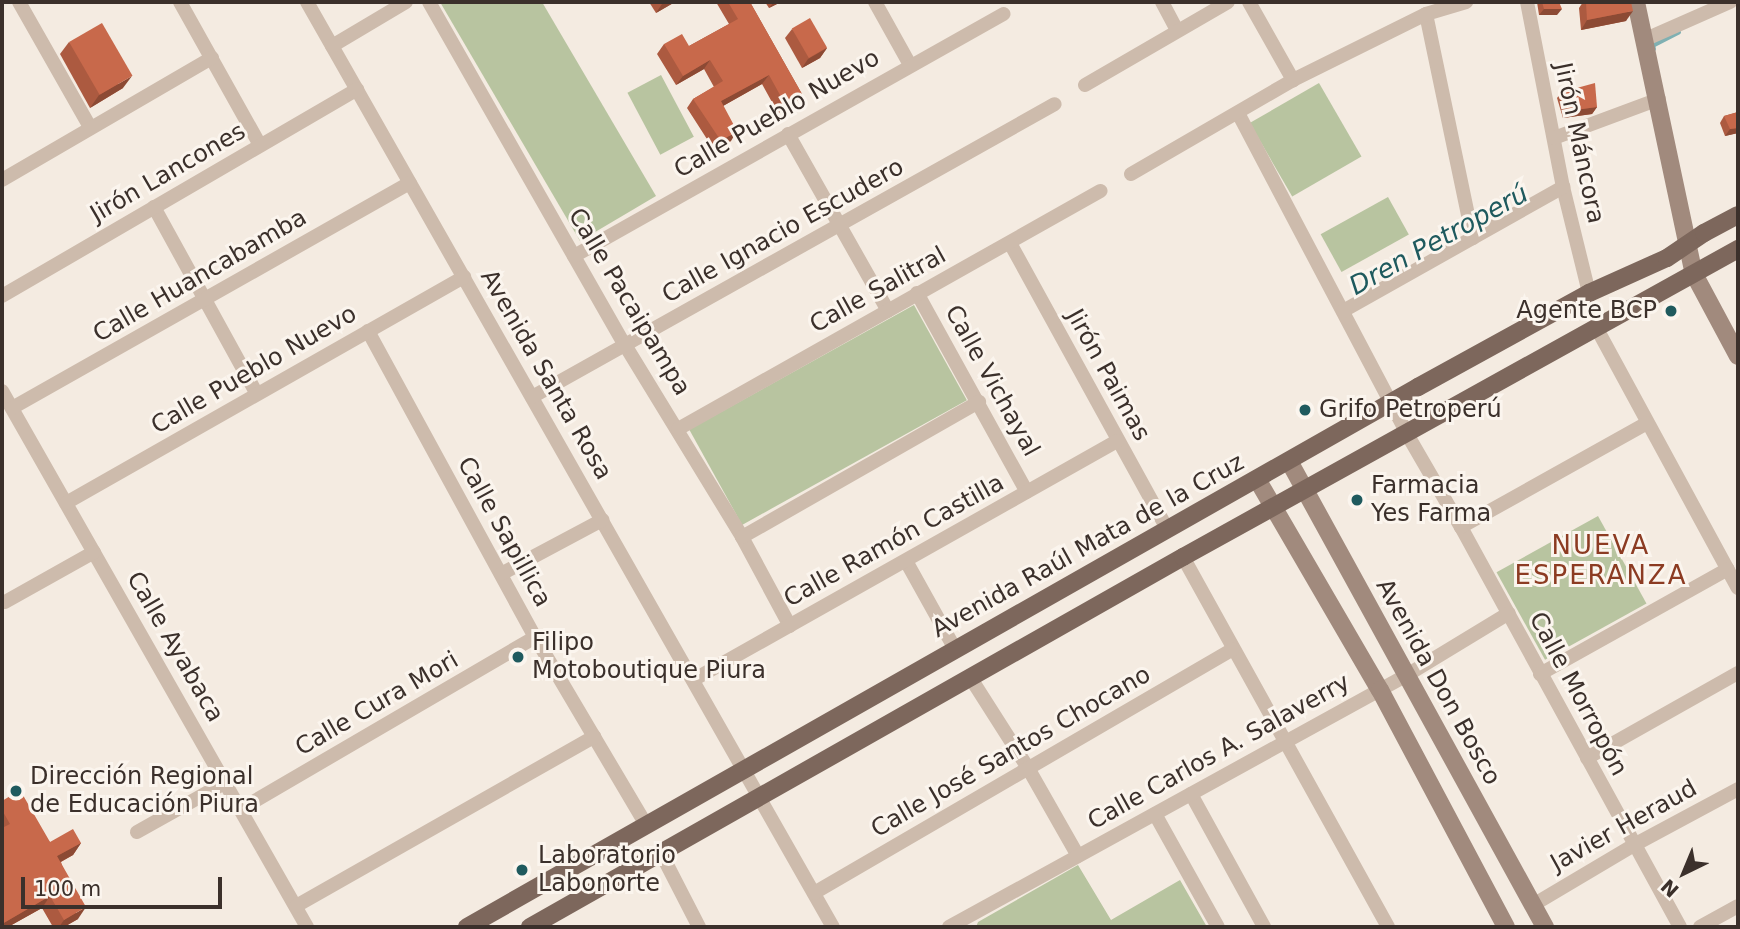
<!DOCTYPE html>
<meta charset="utf-8">
<style>
body{margin:0}
#map{position:relative;width:1740px;height:929px;overflow:hidden;background:#f4ebe1;font-family:"DejaVu Sans",sans-serif}
div>[style]{position:absolute}
[style*='--x']{left:calc(var(--x)*1px);top:calc(var(--y)*1px);width:calc(var(--w)*1px);rotate:calc(var(--a)*1deg)}
.green>*{inset:0;background:#b8c4a0;transform-origin:0 0}
.stream>*{height:4.5px;margin:-2.25px;padding:0 2.25px;transform-origin:2.25px;border-radius:2.25px;background:#7fb0b2}
.street>*{height:14px;margin:-7px;padding:0 7px;transform-origin:7px;border-radius:7px;background:#cdbbac}
.secondary>*{height:18px;margin:-9px;padding:0 9px;transform-origin:9px;border-radius:9px;background:#a18a7d}
.primary>*{height:18px;margin:-9px;padding:0 9px;transform-origin:9px;border-radius:9px;background:#7d675c}
.wall>*{inset:0;background:#ac5a40}
.shaded-wall>*{inset:0;background:#8c4a34}
.building>*{inset:0;background:#c8694b;transform-origin:0 0}
.dots>*{width:19px;height:19px;translate:-50% -50%;box-sizing:border-box;border:4px solid #fbf5ee;border-radius:50%}
span{translate:-50% -50%;white-space:nowrap;text-align:center;line-height:1.15;-webkit-text-stroke:6px #fbf5ee;paint-order:stroke}
.street-label{font-size:24px;color:#3b302b}
.poi-label{font-size:24px;color:#3b302b}
.right{translate:-100% -50%;text-align:right}
.left{translate:0 -50%;text-align:left}
.water-label{font-size:26px;color:#1f5a5e;font-style:italic}
.neighbourhood-label{font-size:26px;color:#8c3b22;letter-spacing:2px}
.frame{position:absolute;inset:0;border:4px solid #3b302b;pointer-events:none}
.north{position:absolute;left:1649px;top:838px;width:70px;height:70px;-webkit-text-stroke:5px #fbf5ee;paint-order:stroke;rotate:223deg;font-size:19px;font-weight:700;line-height:28px;text-align:center;color:#3b302b}
.north::after{content:'';display:block;margin:auto;width:24px;height:32px;background:#3b302b;clip-path:polygon(50% 0,100% 100%,50% 72%,0 100%)}
.scale{position:absolute;left:21px;top:877px;width:201px;height:32px;box-sizing:border-box;border:4px solid #3b302b;border-top:0;padding-left:9px;font-size:21px;line-height:24px;white-space:nowrap;color:#3b302b;-webkit-text-stroke:5px #fbf5ee;paint-order:stroke}
</style>
<div id="map">
<div class="green">
<i style="clip-path:polygon(440px 2px,542px 2px,656px 196px,580px 241px)"></i>
<i style="left:661px;top:75px;width:70px;height:38px;rotate:62deg"></i>
<i style="left:1319px;top:83px;width:85px;height:80px;rotate:60deg"></i>
<i style="left:1388px;top:197px;width:43px;height:77px;rotate:61deg"></i>
<i style="left:914px;top:305px;width:109px;height:257px;rotate:61deg"></i>
<i style="left:1598px;top:516px;width:100px;height:116px;rotate:61deg"></i>
<i style="clip-path:polygon(1078px 865px,1111px 920px,1180px 880px,1207px 927px,976px 927px,978px 922px)"></i>
</div>
<div class="stream">
<i style="--x:1653;--y:49;--w:4;--a:-104"></i>
<i style="--x:1652;--y:45;--w:29;--a:-27"></i>
</div>
<div class="street">
<i style="--x:19;--y:2;--w:144;--a:60.4"></i>
<i style="--x:180;--y:2;--w:164;--a:60.8"></i>
<i style="--x:307;--y:2;--w:1064;--a:60.38"></i>
<i style="--x:429;--y:2;--w:395;--a:60.3"></i>
<i style="--x:625;--y:345;--w:225;--a:58.6"></i>
<i style="--x:742;--y:537;--w:101;--a:61.7"></i>
<i style="--x:875;--y:2;--w:72;--a:60.9"></i>
<i style="--x:1162;--y:2;--w:32;--a:62"></i>
<i style="--x:1249;--y:2;--w:90;--a:60.6"></i>
<i style="--x:1527;--y:2;--w:188;--a:79"></i>
<i style="--x:1563;--y:187;--w:109;--a:76.2"></i>
<i style="--x:1426;--y:14;--w:229;--a:78.2"></i>
<i style="--x:1646;--y:39;--w:92;--a:-23.8"></i>
<i style="--x:332;--y:46;--w:86;--a:-30.7"></i>
<i style="--x:1085;--y:85;--w:165;--a:-30.1"></i>
<i style="--x:1238;--y:113;--w:363;--a:62.2"></i>
<i style="--x:1407;--y:434;--w:108;--a:59.9"></i>
<i style="--x:1461;--y:527;--w:456;--a:61.3"></i>
<i style="--x:788;--y:134;--w:203;--a:60.5"></i>
<i style="--x:1554;--y:138;--w:112;--a:-20.4"></i>
<i style="--x:1131;--y:174;--w:187;--a:-30.1"></i>
<i style="--x:1293;--y:80;--w:148;--a:-26.4"></i>
<i style="--x:1426;--y:14;--w:42;--a:-16.7"></i>
<i style="--x:2;--y:180;--w:243;--a:-30.2"></i>
<i style="--x:154;--y:207;--w:213;--a:61.2"></i>
<i style="--x:1010;--y:243;--w:325;--a:61.2"></i>
<i style="--x:574;--y:256;--w:493;--a:-29.4"></i>
<i style="--x:917;--y:293;--w:227;--a:61.1"></i>
<i style="--x:2;--y:296;--w:411;--a:-30.2"></i>
<i style="--x:1343;--y:311;--w:253;--a:-29.4"></i>
<i style="--x:1596;--y:327;--w:297;--a:61.5"></i>
<i style="--x:368;--y:331;--w:349;--a:61.4"></i>
<i style="--x:535;--y:637;--w:218;--a:59.4"></i>
<i style="--x:2;--y:391;--w:617;--a:60.36"></i>
<i style="--x:532;--y:397;--w:599;--a:-29.26"></i>
<i style="--x:12;--y:408;--w:457;--a:-29.5"></i>
<i style="--x:678;--y:429;--w:485;--a:-29.4"></i>
<i style="--x:66;--y:503;--w:458;--a:-29.6"></i>
<i style="--x:1461;--y:527;--w:213;--a:-29.2"></i>
<i style="--x:742;--y:537;--w:273;--a:-29.7"></i>
<i style="--x:1183;--y:557;--w:423;--a:61"></i>
<i style="--x:906;--y:561;--w:101;--a:60.9"></i>
<i style="--x:501;--y:574;--w:115;--a:-28.1"></i>
<i style="--x:5;--y:602;--w:102;--a:-29.3"></i>
<i style="--x:1540;--y:674;--w:215;--a:-29.2"></i>
<i style="--x:970;--y:677;--w:108;--a:57.5"></i>
<i style="--x:1028;--y:768;--w:101;--a:60.4"></i>
<i style="--x:693;--y:680;--w:487;--a:-29.4"></i>
<i style="--x:1587;--y:758;--w:173;--a:-29.4"></i>
<i style="--x:1191;--y:794;--w:152;--a:61.2"></i>
<i style="--x:241;--y:809;--w:341;--a:-30.3"></i>
<i style="--x:1155;--y:814;--w:129;--a:60.9"></i>
<i style="--x:137;--y:832;--w:102;--a:-29.3"></i>
<i style="--x:662;--y:855;--w:81;--a:62.8"></i>
<i style="--x:814;--y:893;--w:484;--a:-30.2"></i>
<i style="--x:1533;--y:905;--w:117;--a:-30.7"></i>
<i style="--x:1634;--y:845;--w:118;--a:-28.3"></i>
<i style="--x:296;--y:906;--w:343;--a:-29.6"></i>
<i style="--x:949;--y:927;--w:523;--a:-28.82"></i>
<i style="--x:1407;--y:675;--w:119;--a:-31.3"></i>
<i style="--x:1700;--y:927;--w:43;--a:-28.9"></i>
</div>
<div class="secondary">
<i style="--x:1636;--y:2;--w:278;--a:78"></i>
<i style="--x:1694;--y:274;--w:93;--a:61.8"></i>
<i style="--x:1289;--y:461;--w:532;--a:61.22"></i>
<i style="--x:1257;--y:479;--w:244;--a:59.8"></i>
<i style="--x:1380;--y:690;--w:268;--a:62"></i>
</div>
<div class="primary">
<i style="--x:467;--y:927;--w:1094;--a:-29.59"></i>
<i style="--x:1418;--y:387;--w:195;--a:-28.8"></i>
<i style="--x:1589;--y:293;--w:85;--a:-24.2"></i>
<i style="--x:1667;--y:258;--w:45;--a:-34"></i>
<i style="--x:1704;--y:233;--w:38;--a:-28"></i>
<i style="--x:530;--y:927;--w:751;--a:-29.54"></i>
<i style="--x:1183;--y:557;--w:635;--a:-29.03"></i>
</div>
<div class="wall">
<i style="clip-path:polygon(649px 2px,675px 2px,656px 13px)"></i>
<i style="clip-path:polygon(716px 2px,750px 2px,802px 94px,795px 104px,778px 113px,762px 84px,723px 106px,731px 141px,714px 150px,687px 108px,693px 99px,714px 87px,704px 69px,676px 85px,657px 54px,664px 44px,689px 46px,729px 24px)"></i>
<i style="clip-path:polygon(765px 2px,781px 2px,769px 8px)"></i>
<i style="clip-path:polygon(1537px 2px,1559px 2px,1557px 15px,1539px 15px)"></i>
<i style="clip-path:polygon(1583px 2px,1631px 2px,1626px 21px,1581px 30px,1579px 8px)"></i>
<i style="clip-path:polygon(792px 29px,827px 48px,820px 58px,802px 68px,785px 38px)"></i>
<i style="clip-path:polygon(69px 42px,123px 88px,90px 108px,60px 54px)"></i>
<i style="clip-path:polygon(1562px 92px,1597px 107px,1592px 114px,1563px 118px,1557px 98px)"></i>
<i style="clip-path:polygon(1738px 112px,1738px 133px,1725px 136px,1720px 123px,1724px 116px)"></i>
<i style="clip-path:polygon(2px 801px,50px 842px,81px 843px,73px 855px,61px 862px,78px 919px,64px 927px,53px 927px,42px 908px,8px 927px,2px 927px)"></i>
</div>
<div class="shaded-wall">
<i style="clip-path:polygon(666px 2px,675px 2px,656px 13px,662px 4px)"></i>
<i style="clip-path:polygon(774px 2px,781px 2px,769px 8px)"></i>
<i style="clip-path:polygon(1544px 9px,1562px 9px,1557px 15px,1539px 15px)"></i>
<i style="clip-path:polygon(1633px 11px,1626px 21px,1581px 30px,1587px 20px)"></i>
<i style="clip-path:polygon(827px 48px,820px 58px,802px 68px,808px 59px)"></i>
<i style="clip-path:polygon(710px 60px,704px 69px,676px 85px,683px 76px)"></i>
<i style="clip-path:polygon(769px 75px,762px 84px,714px 111px,721px 101px)"></i>
<i style="clip-path:polygon(132px 76px,123px 88px,90px 108px,99px 95px)"></i>
<i style="clip-path:polygon(802px 94px,795px 104px,778px 113px,785px 104px)"></i>
<i style="clip-path:polygon(1597px 107px,1592px 114px,1563px 118px,1568px 111px)"></i>
<i style="clip-path:polygon(1738px 128px,1738px 133px,1725px 136px,1730px 129px)"></i>
<i style="clip-path:polygon(737px 131px,731px 141px,714px 150px,721px 141px)"></i>
<i style="clip-path:polygon(81px 843px,73px 855px,49px 868px,57px 856px)"></i>
<i style="clip-path:polygon(50px 896px,42px 908px,8px 927px,2px 927px,2px 924px)"></i>
<i style="clip-path:polygon(86px 907px,78px 919px,64px 927px,59px 927px,64px 920px)"></i>
</div>
<div class="building">
<i style="clip-path:polygon(728px 2px,750px 2px,802px 94px,785px 104px,769px 75px,721px 101px,737px 131px,721px 141px,693px 99px,723px 81px,710px 60px,683px 76px,664px 44px,682px 34px,689px 46px,738px 19px)"></i>
<i style="clip-path:polygon(1542px 2px,1559px 2px,1562px 9px,1544px 9px)"></i>
<i style="clip-path:polygon(1586px 2px,1631px 2px,1633px 11px,1587px 20px)"></i>
<i style="left:810px;top:18px;width:34px;height:21px;rotate:60deg"></i>
<i style="left:102px;top:23px;width:61px;height:38px;rotate:60deg"></i>
<i style="clip-path:polygon(1595px 83px,1597px 107px,1568px 111px,1562px 92px)"></i>
<i style="clip-path:polygon(1738px 112px,1738px 128px,1730px 129px,1724px 116px)"></i>
<i style="clip-path:polygon(20px 790px,50px 842px,73px 829px,81px 843px,57px 856px,86px 907px,64px 920px,50px 896px,2px 924px,2px 828px,10px 824px,2px 810px,2px 801px)"></i>
</div>
<div class="dots">
<i style="left:1671px;top:311px;background:#1f5a5e"></i>
<i style="left:1305px;top:410px;background:#1f5a5e"></i>
<i style="left:1357px;top:500px;background:#1f5a5e"></i>
<i style="left:518px;top:657px;background:#1f5a5e"></i>
<i style="left:16px;top:791px;background:#1f5a5e"></i>
<i style="left:522px;top:870px;background:#1f5a5e"></i>
</div>
<div class="street-label">
<span style="left:777px;top:114px;rotate:-30deg">Calle Pueblo Nuevo</span>
<span style="left:1579px;top:143px;rotate:78deg">Jirón Máncora</span>
<span style="left:168px;top:173px;rotate:-30deg">Jirón Lancones</span>
<span style="left:783px;top:231px;rotate:-29deg">Calle Ignacio Escudero</span>
<span style="left:200px;top:276px;rotate:-30deg">Calle Huancabamba</span>
<span style="left:878px;top:290px;rotate:-29deg">Calle Salitral</span>
<span style="left:629px;top:302px;rotate:59deg">Calle Pacaipampa</span>
<span style="left:254px;top:370px;rotate:-30deg">Calle Pueblo Nuevo</span>
<span style="left:546px;top:375px;rotate:60deg">Avenida Santa Rosa</span>
<span style="left:1108px;top:375px;rotate:61deg">Jirón Paimas</span>
<span style="left:992px;top:381px;rotate:61deg">Calle Vichayal</span>
<span style="left:504px;top:532px;rotate:61deg">Calle Sapillica</span>
<span style="left:894px;top:541px;rotate:-29deg">Calle Ramón Castilla</span>
<span style="left:1088px;top:546px;rotate:-29deg">Avenida Raúl Mata de la Cruz</span>
<span style="left:175px;top:647px;rotate:60deg">Calle Ayabaca</span>
<span style="left:1438px;top:682px;rotate:61deg">Avenida Don Bosco</span>
<span style="left:1578px;top:694px;rotate:62deg">Calle Morropón</span>
<span style="left:377px;top:704px;rotate:-30deg">Calle Cura Mori</span>
<span style="left:1011px;top:752px;rotate:-30deg">Calle José Santos Chocano</span>
<span style="left:1219px;top:752px;rotate:-29deg">Calle Carlos A. Salaverry</span>
<span style="left:1624px;top:826px;rotate:-29deg">Javier Heraud</span>
</div>
<div class="poi-label">
<span class="right" style="left:1657px;top:311px">Agente BCP</span>
<span class="left" style="left:1319px;top:410px">Grifo Petroperú</span>
<span class="left" style="left:1371px;top:500px">Farmacia<br>Yes Farma</span>
<span class="left" style="left:532px;top:657px">Filipo<br>Motoboutique Piura</span>
<span class="left" style="left:30px;top:791px">Dirección Regional<br>de Educación Piura</span>
<span class="left" style="left:538px;top:870px">Laboratorio<br>Labonorte</span>
</div>
<div class="water-label">
<span style="left:1439px;top:240px;rotate:-29deg">Dren Petroperú</span>
</div>
<div class="neighbourhood-label">
<span style="left:1601px;top:561px">NUEVA<br>ESPERANZA</span>
</div>
<div class="frame"></div>
<div class="north">N</div>
<div class="scale">100 m</div>
</div>
